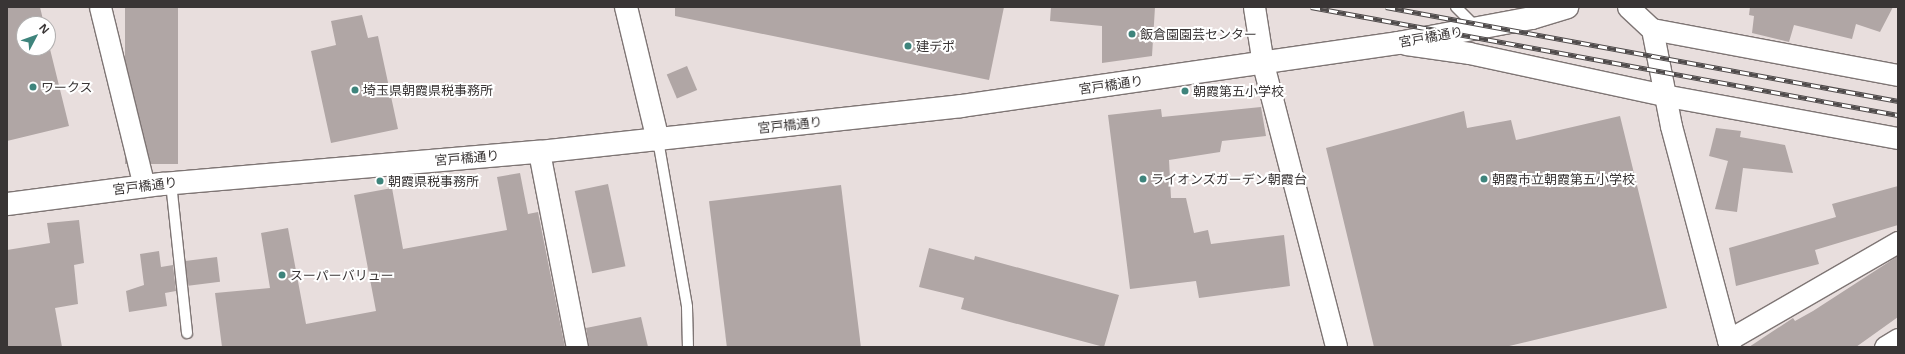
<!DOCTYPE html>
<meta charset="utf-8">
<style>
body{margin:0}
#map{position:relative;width:1905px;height:354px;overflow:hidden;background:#e8dedd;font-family:"Noto Sans","Noto Sans JP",sans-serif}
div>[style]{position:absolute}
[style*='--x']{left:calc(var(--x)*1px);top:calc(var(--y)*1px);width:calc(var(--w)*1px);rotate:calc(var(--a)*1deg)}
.building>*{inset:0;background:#b0a6a5;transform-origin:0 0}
.roads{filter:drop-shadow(1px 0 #7e7574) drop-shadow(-1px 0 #7e7574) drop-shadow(0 1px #7e7574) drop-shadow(0 -1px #7e7574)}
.service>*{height:10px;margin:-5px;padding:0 5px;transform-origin:5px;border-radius:5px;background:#fff}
.minor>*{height:21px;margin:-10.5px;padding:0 10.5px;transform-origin:10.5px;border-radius:10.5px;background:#fff}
.tertiary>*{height:22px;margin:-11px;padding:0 11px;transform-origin:11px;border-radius:11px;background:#fff}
.rail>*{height:4.5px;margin-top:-2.25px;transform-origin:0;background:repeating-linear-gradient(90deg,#fff 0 9px,#4f4b4b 0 18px);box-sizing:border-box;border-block:1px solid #4f4b4b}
.dots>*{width:11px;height:11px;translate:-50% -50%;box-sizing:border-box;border:2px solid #fff;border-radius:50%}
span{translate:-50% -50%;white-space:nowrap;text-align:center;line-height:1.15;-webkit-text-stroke:4px #fff;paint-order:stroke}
.poi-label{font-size:13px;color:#393535}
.left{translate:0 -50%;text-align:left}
.street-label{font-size:13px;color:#393535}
.frame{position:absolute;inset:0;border:8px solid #393535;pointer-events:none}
.north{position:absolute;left:16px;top:16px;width:40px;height:40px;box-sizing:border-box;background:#fff;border:1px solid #b0aeae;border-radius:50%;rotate:49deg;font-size:11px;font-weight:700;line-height:16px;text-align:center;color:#393535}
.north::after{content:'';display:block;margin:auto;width:14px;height:18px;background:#3e847c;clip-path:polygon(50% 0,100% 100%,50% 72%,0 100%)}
</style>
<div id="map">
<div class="building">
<i style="clip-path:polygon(7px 7px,40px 7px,44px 24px,24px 24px,24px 48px,48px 48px,48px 41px,69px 126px,7px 141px)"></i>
<i style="left:125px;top:7px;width:53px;height:157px"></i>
<i style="clip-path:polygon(675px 7px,1004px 7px,989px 80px,675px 16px)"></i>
<i style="clip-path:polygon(1051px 7px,1155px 7px,1152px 56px,1102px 63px,1102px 26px,1050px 21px)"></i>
<i style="clip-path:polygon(1750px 7px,1893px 7px,1880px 32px,1856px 24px,1852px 39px,1794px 25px,1789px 42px,1752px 33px,1754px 16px,1749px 15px)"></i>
<i style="clip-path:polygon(362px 15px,368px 38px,378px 36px,398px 129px,331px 143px,311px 51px,336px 45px,331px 21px)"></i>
<i style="left:687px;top:66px;width:26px;height:22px;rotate:67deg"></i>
<i style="clip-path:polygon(1261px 107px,1266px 136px,1222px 141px,1220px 152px,1169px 160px,1171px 198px,1186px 198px,1194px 233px,1208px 230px,1211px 244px,1284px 235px,1290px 286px,1199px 298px,1196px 281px,1130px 289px,1108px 115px,1161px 109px,1162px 117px)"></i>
<i style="clip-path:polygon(1464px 111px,1467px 128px,1511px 120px,1516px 140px,1620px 116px,1667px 308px,1505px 347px,1374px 347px,1326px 148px)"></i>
<i style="clip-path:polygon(1716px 128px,1741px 131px,1740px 137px,1785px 145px,1793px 173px,1743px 168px,1737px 212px,1715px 209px,1728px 161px,1709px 156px)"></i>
<i style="clip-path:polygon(520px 173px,528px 214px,538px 212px,565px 347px,222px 347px,215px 293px,270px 288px,261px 233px,288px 228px,306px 324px,376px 311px,354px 195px,392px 188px,403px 249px,507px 230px,497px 177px)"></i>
<i style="left:608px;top:184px;width:84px;height:34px;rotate:78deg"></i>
<i style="left:841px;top:185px;width:163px;height:133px;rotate:83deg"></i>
<i style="clip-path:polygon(1898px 186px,1898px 225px,1815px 250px,1819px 264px,1736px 286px,1729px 248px,1836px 217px,1832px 204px)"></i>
<i style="clip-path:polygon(79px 220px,84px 263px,74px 265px,78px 304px,55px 308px,62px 347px,7px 347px,7px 250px,50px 243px,47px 223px)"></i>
<i style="clip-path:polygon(929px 248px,974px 260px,975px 256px,1119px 295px,1104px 347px,961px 309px,964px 298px,919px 287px)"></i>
<i style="clip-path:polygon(159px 251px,161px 267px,173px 265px,176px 291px,165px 293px,167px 306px,129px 312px,126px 291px,144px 285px,140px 254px)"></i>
<i style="clip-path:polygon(1898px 256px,1898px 317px,1856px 347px,1749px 347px,1793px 318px,1795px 321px,1813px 311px)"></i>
<i style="left:217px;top:257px;width:25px;height:32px;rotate:83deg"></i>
<i style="clip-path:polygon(641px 317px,648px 347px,589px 347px,586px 328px)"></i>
</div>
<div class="roads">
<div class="service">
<i style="--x:1456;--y:7;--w:30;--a:45"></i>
<i style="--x:658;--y:140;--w:169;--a:80.1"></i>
<i style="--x:687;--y:307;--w:40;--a:88.6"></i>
<i style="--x:171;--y:183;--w:151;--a:83.9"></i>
</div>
<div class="minor">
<i style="--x:100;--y:7;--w:184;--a:76.2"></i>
<i style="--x:1254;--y:7;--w:58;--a:81"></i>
<i style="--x:1263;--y:64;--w:292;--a:75.5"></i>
<i style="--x:1628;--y:7;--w:33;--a:43"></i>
<i style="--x:1652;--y:29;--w:250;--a:10.6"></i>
<i style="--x:1652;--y:29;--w:99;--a:78.9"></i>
<i style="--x:1671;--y:126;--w:221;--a:75.1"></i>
<i style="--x:1406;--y:44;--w:64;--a:8.1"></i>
<i style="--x:1469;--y:53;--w:198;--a:12.2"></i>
<i style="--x:1663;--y:95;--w:239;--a:10.4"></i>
<i style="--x:539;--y:152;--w:199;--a:79"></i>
<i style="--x:1730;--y:347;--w:7;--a:-106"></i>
<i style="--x:1728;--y:340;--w:196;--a:-30"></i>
<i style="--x:1885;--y:347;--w:15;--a:-32"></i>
</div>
<div class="tertiary">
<i style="--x:626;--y:7;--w:137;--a:76.5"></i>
<i style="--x:7;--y:204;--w:156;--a:-7.4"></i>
<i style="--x:162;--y:184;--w:378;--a:-4.9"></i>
<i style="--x:539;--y:152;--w:424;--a:-6.2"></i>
<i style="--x:961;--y:106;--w:442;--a:-8.2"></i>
<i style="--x:1398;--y:43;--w:136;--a:-10.6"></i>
<i style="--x:1532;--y:18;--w:37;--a:-17"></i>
</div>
</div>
<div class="rail">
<i style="--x:1311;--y:7;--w:597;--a:10.43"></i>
<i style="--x:1386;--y:7;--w:521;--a:10.4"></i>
</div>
<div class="dots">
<i style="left:1132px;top:34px;background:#3e847c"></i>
<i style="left:908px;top:46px;background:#3e847c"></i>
<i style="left:33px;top:87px;background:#3e847c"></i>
<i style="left:355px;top:90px;background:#3e847c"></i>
<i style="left:1185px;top:91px;background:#3e847c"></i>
<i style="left:1143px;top:179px;background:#3e847c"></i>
<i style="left:1484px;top:179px;background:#3e847c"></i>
<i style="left:380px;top:181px;background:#3e847c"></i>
<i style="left:282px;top:275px;background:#3e847c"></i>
</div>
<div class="poi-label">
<span class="left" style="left:1140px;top:34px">飯倉園園芸センター</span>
<span class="left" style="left:916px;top:46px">建デポ</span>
<span class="left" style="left:41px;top:87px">ワークス</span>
<span class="left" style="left:363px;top:90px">埼玉県朝霞県税事務所</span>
<span class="left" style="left:1193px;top:91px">朝霞第五小学校</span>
<span class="left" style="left:1151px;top:179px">ライオンズガーデン朝霞台</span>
<span class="left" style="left:1492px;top:179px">朝霞市立朝霞第五小学校</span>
<span class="left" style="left:388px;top:181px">朝霞県税事務所</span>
<span class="left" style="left:290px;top:275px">スーパーバリュー</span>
</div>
<div class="street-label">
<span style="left:1431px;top:37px;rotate:-10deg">宮戸橋通り</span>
<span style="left:1111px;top:85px;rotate:-8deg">宮戸橋通り</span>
<span style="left:790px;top:125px;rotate:-6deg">宮戸橋通り</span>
<span style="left:467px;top:158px;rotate:-5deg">宮戸橋通り</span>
<span style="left:145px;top:186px;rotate:-7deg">宮戸橋通り</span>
</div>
<div class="frame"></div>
<div class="north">N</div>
</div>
